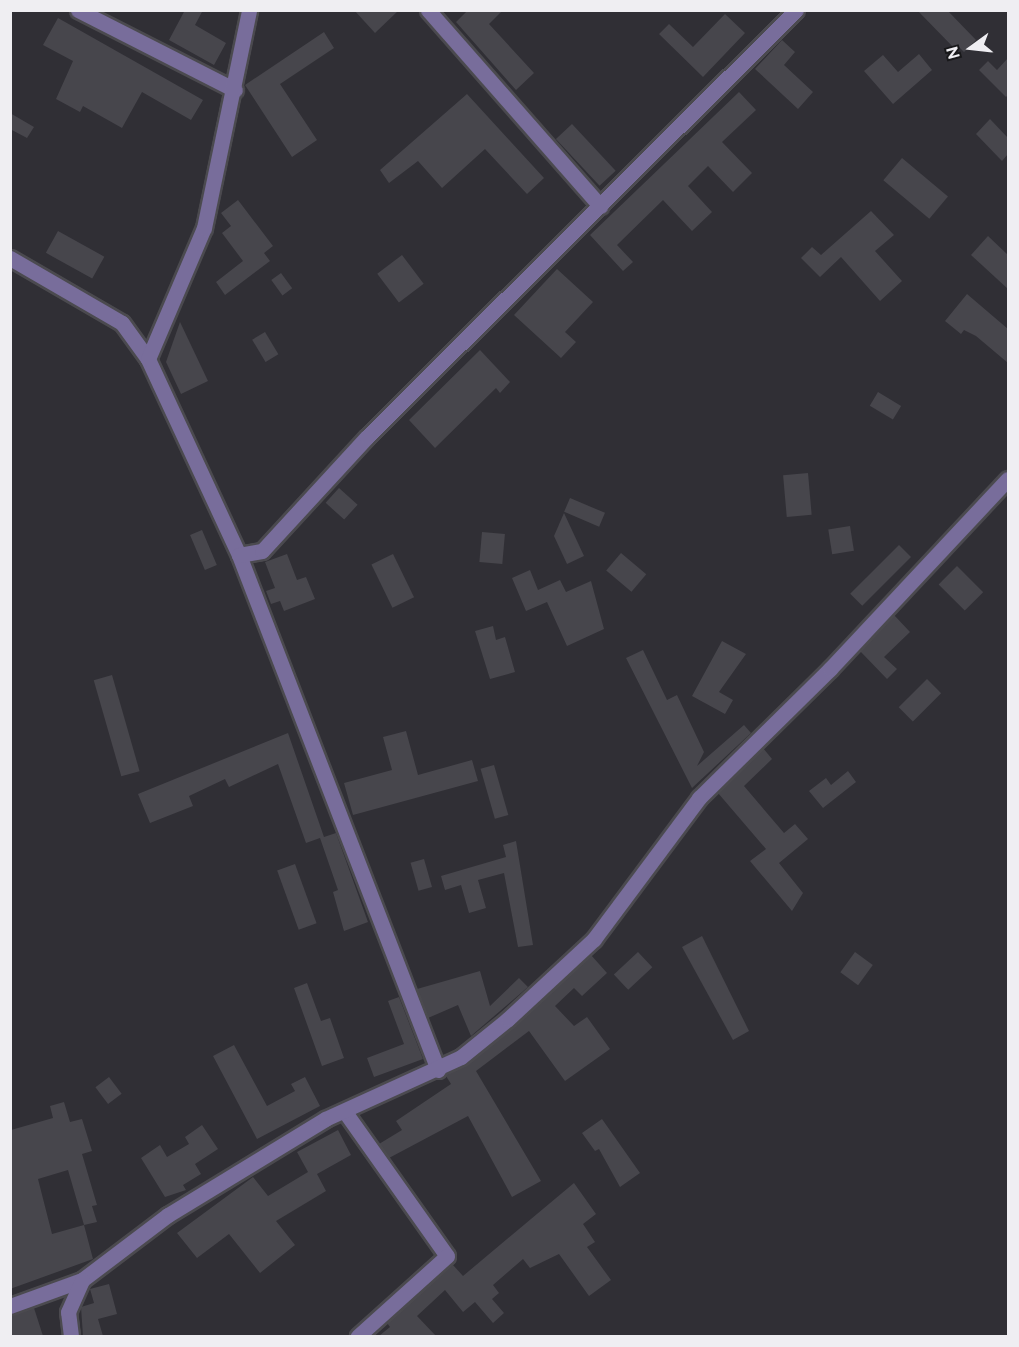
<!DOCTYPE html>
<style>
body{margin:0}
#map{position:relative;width:1019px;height:1347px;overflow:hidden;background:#302f35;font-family:Raleway,sans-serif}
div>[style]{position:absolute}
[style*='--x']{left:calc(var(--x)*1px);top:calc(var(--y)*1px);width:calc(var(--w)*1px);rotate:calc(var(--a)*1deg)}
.building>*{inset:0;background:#47464c;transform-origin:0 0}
.roads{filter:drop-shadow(2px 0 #4b4a4f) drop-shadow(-2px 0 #4b4a4f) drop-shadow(0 2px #4b4a4f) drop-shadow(0 -2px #4b4a4f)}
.minor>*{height:15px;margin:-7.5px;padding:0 7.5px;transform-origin:7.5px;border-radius:7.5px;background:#786d9b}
span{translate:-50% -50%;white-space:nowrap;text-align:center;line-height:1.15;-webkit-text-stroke:6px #18181a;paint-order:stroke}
.frame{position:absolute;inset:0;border:12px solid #efeef2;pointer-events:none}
.north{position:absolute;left:941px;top:18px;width:60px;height:60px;-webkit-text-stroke:4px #18181a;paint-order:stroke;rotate:255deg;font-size:16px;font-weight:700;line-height:24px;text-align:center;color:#efeef2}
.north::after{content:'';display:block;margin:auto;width:21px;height:27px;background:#efeef2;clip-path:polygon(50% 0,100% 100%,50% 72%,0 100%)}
</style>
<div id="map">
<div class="building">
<i style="clip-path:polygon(185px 10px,203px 10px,195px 25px,226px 43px,214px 65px,169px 40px)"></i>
<i style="clip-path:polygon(354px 10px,399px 10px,375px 33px)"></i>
<i style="clip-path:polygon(468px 10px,503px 10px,489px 24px,534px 73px,516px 90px,456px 22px)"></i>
<i style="clip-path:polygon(917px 10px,947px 10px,976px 40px,964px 52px,957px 45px,954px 48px)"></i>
<i style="clip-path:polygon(725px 14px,745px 33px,703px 77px,659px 34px,669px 24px,693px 47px)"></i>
<i style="clip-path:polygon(58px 18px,203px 100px,191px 120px,142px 92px,122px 128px,83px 106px,80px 112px,56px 99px,73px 61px,43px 45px)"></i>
<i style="clip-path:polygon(324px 32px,334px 48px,280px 84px,317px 140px,292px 157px,245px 85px)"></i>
<i style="clip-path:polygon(782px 40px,795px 52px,784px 65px,813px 92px,798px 109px,755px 69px)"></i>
<i style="clip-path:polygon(919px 54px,932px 70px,893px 104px,864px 71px,883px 55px,898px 72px)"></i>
<i style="clip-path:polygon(1008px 58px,1008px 95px,1006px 97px,979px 70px,988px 61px,997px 70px)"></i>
<i style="clip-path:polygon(739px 92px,756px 110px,722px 142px,752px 173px,733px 192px,708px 166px,688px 186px,712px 212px,692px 231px,663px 200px,617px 245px,633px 262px,623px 271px,590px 235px)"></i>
<i style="clip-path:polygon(467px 94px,544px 178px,527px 194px,485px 149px,442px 188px,418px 161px,389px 183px,380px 170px)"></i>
<i style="clip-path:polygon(10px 113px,34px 127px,27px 138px,10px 129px)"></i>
<i style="clip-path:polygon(990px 119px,1008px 138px,1008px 154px,1002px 161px,976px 134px)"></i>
<i style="left:572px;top:124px;width:64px;height:22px;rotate:47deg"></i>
<i style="left:902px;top:158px;width:60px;height:29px;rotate:40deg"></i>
<i style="clip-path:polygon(238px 200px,273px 246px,264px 253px,270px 261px,225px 295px,216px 282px,243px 261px,222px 233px,231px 226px,221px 213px)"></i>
<i style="clip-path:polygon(871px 211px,894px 235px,875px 251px,902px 281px,880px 301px,841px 257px,820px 277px,801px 258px,812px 247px,821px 255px)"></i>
<i style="left:58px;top:231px;width:53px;height:25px;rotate:29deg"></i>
<i style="clip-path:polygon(988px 236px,1008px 255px,1008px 289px,971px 255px)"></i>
<i style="left:402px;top:255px;width:36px;height:31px;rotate:53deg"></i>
<i style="clip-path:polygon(557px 269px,593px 302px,565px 332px,576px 342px,561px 358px,514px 315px)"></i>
<i style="left:281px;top:273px;width:19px;height:12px;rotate:54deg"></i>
<i style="clip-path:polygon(967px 294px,1008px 329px,1008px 363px,976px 336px,964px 330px,961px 334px,945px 321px)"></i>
<i style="clip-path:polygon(180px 322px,208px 381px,181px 394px,166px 362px)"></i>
<i style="left:265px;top:332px;width:26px;height:15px;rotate:59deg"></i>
<i style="clip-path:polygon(480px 350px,510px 382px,500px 393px,496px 388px,435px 448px,409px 420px)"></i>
<i style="left:878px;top:392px;width:27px;height:16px;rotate:31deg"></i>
<i style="left:808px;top:473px;width:42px;height:25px;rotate:85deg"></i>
<i style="left:339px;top:488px;width:25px;height:20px;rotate:42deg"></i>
<i style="left:570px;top:498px;width:38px;height:15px;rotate:23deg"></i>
<i style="clip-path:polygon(564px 513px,584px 556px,567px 564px,554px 536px)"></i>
<i style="left:850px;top:526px;width:25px;height:22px;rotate:81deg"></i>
<i style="left:202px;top:530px;width:38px;height:13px;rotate:67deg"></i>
<i style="left:482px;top:532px;width:23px;height:30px;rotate:5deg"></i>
<i style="left:899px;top:545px;width:17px;height:69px;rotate:45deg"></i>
<i style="left:621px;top:553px;width:33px;height:23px;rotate:40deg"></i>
<i style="clip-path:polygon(287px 554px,297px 580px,306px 577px,315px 599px,284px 611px,280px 601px,271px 604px,266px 591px,275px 588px,265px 562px)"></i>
<i style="left:393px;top:554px;width:48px;height:24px;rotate:64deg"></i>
<i style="left:957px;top:566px;width:37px;height:26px;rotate:45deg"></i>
<i style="clip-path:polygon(530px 570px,538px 590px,560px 580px,566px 592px,591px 581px,604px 629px,567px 646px,547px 602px,526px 611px,512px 578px)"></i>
<i style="clip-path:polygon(894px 615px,910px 632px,884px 657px,897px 669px,887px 679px,860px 651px)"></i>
<i style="clip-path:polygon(493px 626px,496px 640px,505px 637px,515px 672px,490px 679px,475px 631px)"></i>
<i style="clip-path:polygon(722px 641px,746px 654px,719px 692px,733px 700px,725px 714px,692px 696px)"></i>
<i style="clip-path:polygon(643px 650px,667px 700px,677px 695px,704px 752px,697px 766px,744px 725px,751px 733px,692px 788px,626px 658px)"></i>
<i style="left:112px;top:675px;width:100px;height:19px;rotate:74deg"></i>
<i style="left:927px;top:679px;width:20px;height:40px;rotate:45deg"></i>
<i style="clip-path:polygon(406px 731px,418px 775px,472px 760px,478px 781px,353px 815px,344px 783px,392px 770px,383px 737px)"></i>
<i style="clip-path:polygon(288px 733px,324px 837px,336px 833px,368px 922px,344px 931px,333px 892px,338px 890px,320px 838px,306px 843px,278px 764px,229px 787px,225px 779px,189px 796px,193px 806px,150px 823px,138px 794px)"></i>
<i style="clip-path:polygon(763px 748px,772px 759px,744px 786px,784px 833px,795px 824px,808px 839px,779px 863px,803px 893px,792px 911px,750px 861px,766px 849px,718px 793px)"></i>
<i style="left:494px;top:765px;width:52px;height:14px;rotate:74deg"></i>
<i style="clip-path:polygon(848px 771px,856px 782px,823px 808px,809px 791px,826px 778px,831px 785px)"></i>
<i style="clip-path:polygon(516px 841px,533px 945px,518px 947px,504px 873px,478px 880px,486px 908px,469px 913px,461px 885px,445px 890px,441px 876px,506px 857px,503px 845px)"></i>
<i style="left:424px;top:859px;width:29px;height:14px;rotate:74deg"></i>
<i style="left:295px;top:864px;width:63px;height:19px;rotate:70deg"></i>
<i style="clip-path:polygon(702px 936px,749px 1031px,733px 1040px,682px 947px)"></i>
<i style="left:638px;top:952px;width:21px;height:33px;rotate:47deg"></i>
<i style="left:855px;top:952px;width:22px;height:25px;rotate:36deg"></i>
<i style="clip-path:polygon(591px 955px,607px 973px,582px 996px,574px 988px,555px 1006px,574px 1026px,587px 1017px,610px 1049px,565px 1081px,529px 1031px,476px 1071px,541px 1181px,512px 1197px,468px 1116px,389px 1158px,379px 1144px,402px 1130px,396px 1121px,451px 1084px,446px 1076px,514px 1027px)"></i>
<i style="clip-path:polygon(480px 971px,490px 1006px,519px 978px,528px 987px,471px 1036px,458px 1005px,428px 1018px,417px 989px)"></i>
<i style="clip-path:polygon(307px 983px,321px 1021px,330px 1018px,344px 1058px,322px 1066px,294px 988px)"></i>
<i style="clip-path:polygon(399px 997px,423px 1059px,374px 1077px,367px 1058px,404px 1044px,388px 1001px)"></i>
<i style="clip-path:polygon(234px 1045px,267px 1106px,295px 1091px,291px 1084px,305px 1077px,320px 1106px,257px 1139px,213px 1056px)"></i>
<i style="left:109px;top:1077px;width:21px;height:17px;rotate:53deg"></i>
<i style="clip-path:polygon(evenodd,64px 1102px,70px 1122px,82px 1119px,92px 1151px,82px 1154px,97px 1205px,92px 1206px,97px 1222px,84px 1225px,93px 1259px,10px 1289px,11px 1130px,53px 1118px,50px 1106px,64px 1102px,68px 1170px,84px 1225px,52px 1234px,38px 1179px,68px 1170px)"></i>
<i style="clip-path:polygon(602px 1119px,640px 1173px,620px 1187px,599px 1149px,595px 1151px,582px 1133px)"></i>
<i style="clip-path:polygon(202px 1125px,218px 1149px,195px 1164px,201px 1174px,183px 1185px,186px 1190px,165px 1197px,141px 1158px,160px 1145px,167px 1157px,189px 1144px,185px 1137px)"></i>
<i style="clip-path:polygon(338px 1130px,351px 1155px,317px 1174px,326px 1191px,276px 1221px,295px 1245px,260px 1273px,229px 1234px,197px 1258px,177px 1233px,253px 1177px,268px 1196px,308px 1172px,297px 1152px)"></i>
<i style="clip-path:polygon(574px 1183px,596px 1214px,583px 1224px,595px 1242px,587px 1247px,611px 1280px,589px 1296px,559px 1254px,530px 1268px,523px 1259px,493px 1285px,499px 1293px,492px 1299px,504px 1313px,493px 1323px,475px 1302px,463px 1312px,445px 1290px,417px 1316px,436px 1336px,379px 1336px,390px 1327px,387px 1323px,453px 1265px,463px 1276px)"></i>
<i style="clip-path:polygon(109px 1284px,117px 1314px,98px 1319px,103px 1336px,83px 1336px,81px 1307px,94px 1303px,90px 1289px)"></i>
<i style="clip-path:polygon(34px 1308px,43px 1336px,10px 1336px,10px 1315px)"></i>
</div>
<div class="roads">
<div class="minor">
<i style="--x:78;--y:10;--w:176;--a:27"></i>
<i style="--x:428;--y:10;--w:261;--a:48.7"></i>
<i style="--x:10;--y:258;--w:129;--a:30.1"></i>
<i style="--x:122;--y:323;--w:44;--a:54.2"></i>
<i style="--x:148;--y:359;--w:216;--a:65.1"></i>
<i style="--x:239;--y:555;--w:552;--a:68.87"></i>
<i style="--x:148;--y:359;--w:142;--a:-66.9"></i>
<i style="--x:204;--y:228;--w:223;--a:-78.3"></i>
<i style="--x:239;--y:555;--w:23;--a:-10"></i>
<i style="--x:262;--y:551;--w:155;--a:-47.4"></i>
<i style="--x:367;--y:437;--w:605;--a:-44.87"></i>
<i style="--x:345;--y:1112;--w:176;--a:54.7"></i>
<i style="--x:447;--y:1256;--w:120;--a:138"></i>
<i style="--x:10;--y:1306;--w:77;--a:-19.9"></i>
<i style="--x:82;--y:1280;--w:108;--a:-37.1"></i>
<i style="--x:168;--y:1215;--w:184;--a:-31.4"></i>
<i style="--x:325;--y:1119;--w:149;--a:-24.5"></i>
<i style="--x:461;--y:1057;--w:60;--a:-39"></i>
<i style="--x:508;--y:1019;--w:117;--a:-42.9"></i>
<i style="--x:594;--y:939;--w:176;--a:-53.3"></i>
<i style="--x:699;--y:798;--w:184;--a:-44.6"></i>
<i style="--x:830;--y:669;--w:260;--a:-46.9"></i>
<i style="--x:71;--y:1336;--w:24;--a:-97"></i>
<i style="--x:68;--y:1312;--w:35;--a:-66"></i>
</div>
</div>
<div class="frame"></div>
<div class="north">N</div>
</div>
